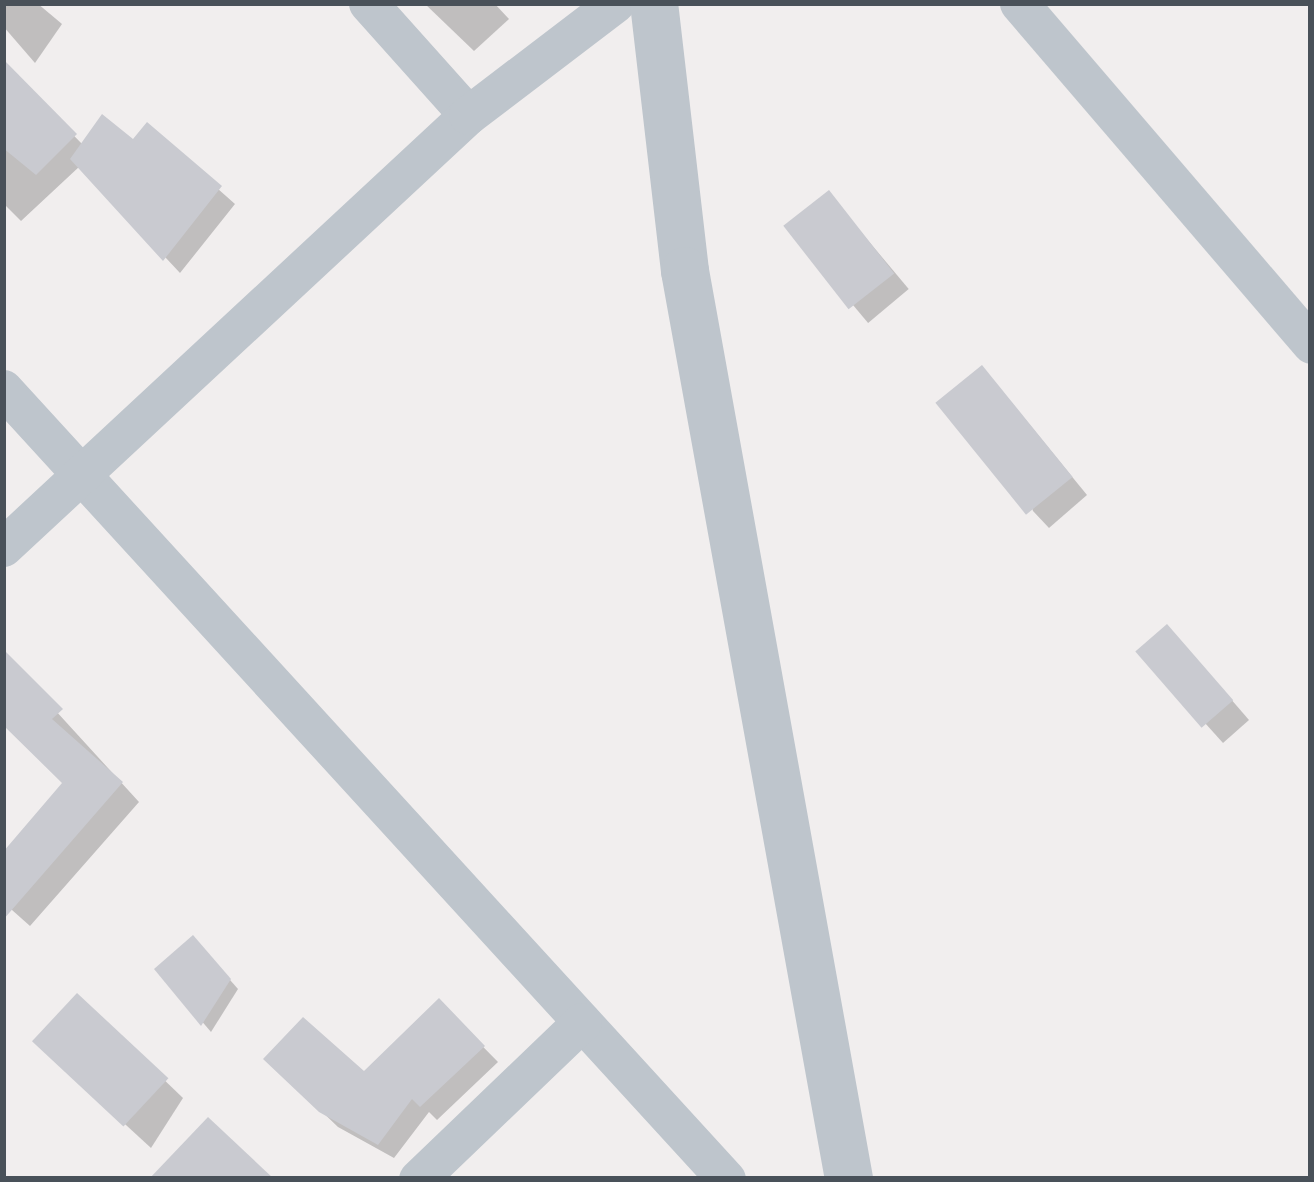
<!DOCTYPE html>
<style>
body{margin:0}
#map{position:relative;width:1314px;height:1182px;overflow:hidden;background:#f1eeee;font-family:Ubuntu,sans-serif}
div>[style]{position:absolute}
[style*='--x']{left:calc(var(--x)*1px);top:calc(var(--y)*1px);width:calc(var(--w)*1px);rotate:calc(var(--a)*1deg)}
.shadow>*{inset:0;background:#0003;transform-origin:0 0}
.building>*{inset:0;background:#c9cad0;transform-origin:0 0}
.minor>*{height:39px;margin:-19.5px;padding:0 19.5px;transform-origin:19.5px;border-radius:19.5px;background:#bec5cc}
.tertiary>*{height:48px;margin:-24px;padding:0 24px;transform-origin:24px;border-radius:24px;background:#bec5cc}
span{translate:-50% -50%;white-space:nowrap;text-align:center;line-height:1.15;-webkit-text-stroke:12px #fff;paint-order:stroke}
.frame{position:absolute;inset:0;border:6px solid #495159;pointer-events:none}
</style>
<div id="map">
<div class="shadow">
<i style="clip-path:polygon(3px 3px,37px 3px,62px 24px,35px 63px,3px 26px)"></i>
<i style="clip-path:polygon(424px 3px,494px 3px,509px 19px,474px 51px)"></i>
<i style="clip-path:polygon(10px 70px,83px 145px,133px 144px,147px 126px,235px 204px,180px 273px,80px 166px,21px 221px,3px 203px)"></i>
<i style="left:829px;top:194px;width:124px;height:53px;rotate:50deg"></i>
<i style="clip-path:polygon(998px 386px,1087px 495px,1049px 528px,1033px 511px)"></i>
<i style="clip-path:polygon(1185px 646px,1249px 720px,1223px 743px,1141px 652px)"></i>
<i style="clip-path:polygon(3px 653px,139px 802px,30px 926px,3px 902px,3px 856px,66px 783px,3px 720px)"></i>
<i style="clip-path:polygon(201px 947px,238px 989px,211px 1032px,158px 970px)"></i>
<i style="clip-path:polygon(78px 997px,183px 1098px,151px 1148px,53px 1058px)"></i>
<i style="clip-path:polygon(439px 1002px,498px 1062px,437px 1120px,429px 1112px,394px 1158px,338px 1127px,267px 1059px,364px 1075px)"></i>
</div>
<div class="building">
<i style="clip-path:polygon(3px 59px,77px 134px,36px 175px,3px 148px)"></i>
<i style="clip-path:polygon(102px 114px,133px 139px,147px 122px,222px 186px,163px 261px,70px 159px)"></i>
<i style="left:829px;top:190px;width:106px;height:58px;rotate:52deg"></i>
<i style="left:982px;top:365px;width:144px;height:60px;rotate:51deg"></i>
<i style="left:1167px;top:624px;width:101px;height:42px;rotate:49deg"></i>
<i style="clip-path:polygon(3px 649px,63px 709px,52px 719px,123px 782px,3px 920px,3px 852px,62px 783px,3px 725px)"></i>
<i style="clip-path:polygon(193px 935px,231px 979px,201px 1026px,154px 969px)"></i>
<i style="left:77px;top:993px;width:125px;height:66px;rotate:43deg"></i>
<i style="clip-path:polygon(439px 998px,485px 1046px,420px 1107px,412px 1099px,378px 1145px,319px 1112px,263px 1059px,303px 1017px,364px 1071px)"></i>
<i style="clip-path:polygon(208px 1117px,274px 1179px,149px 1179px)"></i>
</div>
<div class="minor">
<i style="--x:368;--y:3;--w:150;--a:48.2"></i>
<i style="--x:1019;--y:3;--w:449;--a:49.4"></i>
<i style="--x:3;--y:389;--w:1071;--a:47.54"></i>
<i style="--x:3;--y:547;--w:635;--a:-42.89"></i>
<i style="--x:468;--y:115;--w:185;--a:-37.3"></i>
<i style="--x:418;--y:1179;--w:227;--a:-43.8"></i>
</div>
<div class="tertiary">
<i style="--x:654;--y:3;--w:270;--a:83.4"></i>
<i style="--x:685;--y:271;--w:923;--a:79.76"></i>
</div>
<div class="frame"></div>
</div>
